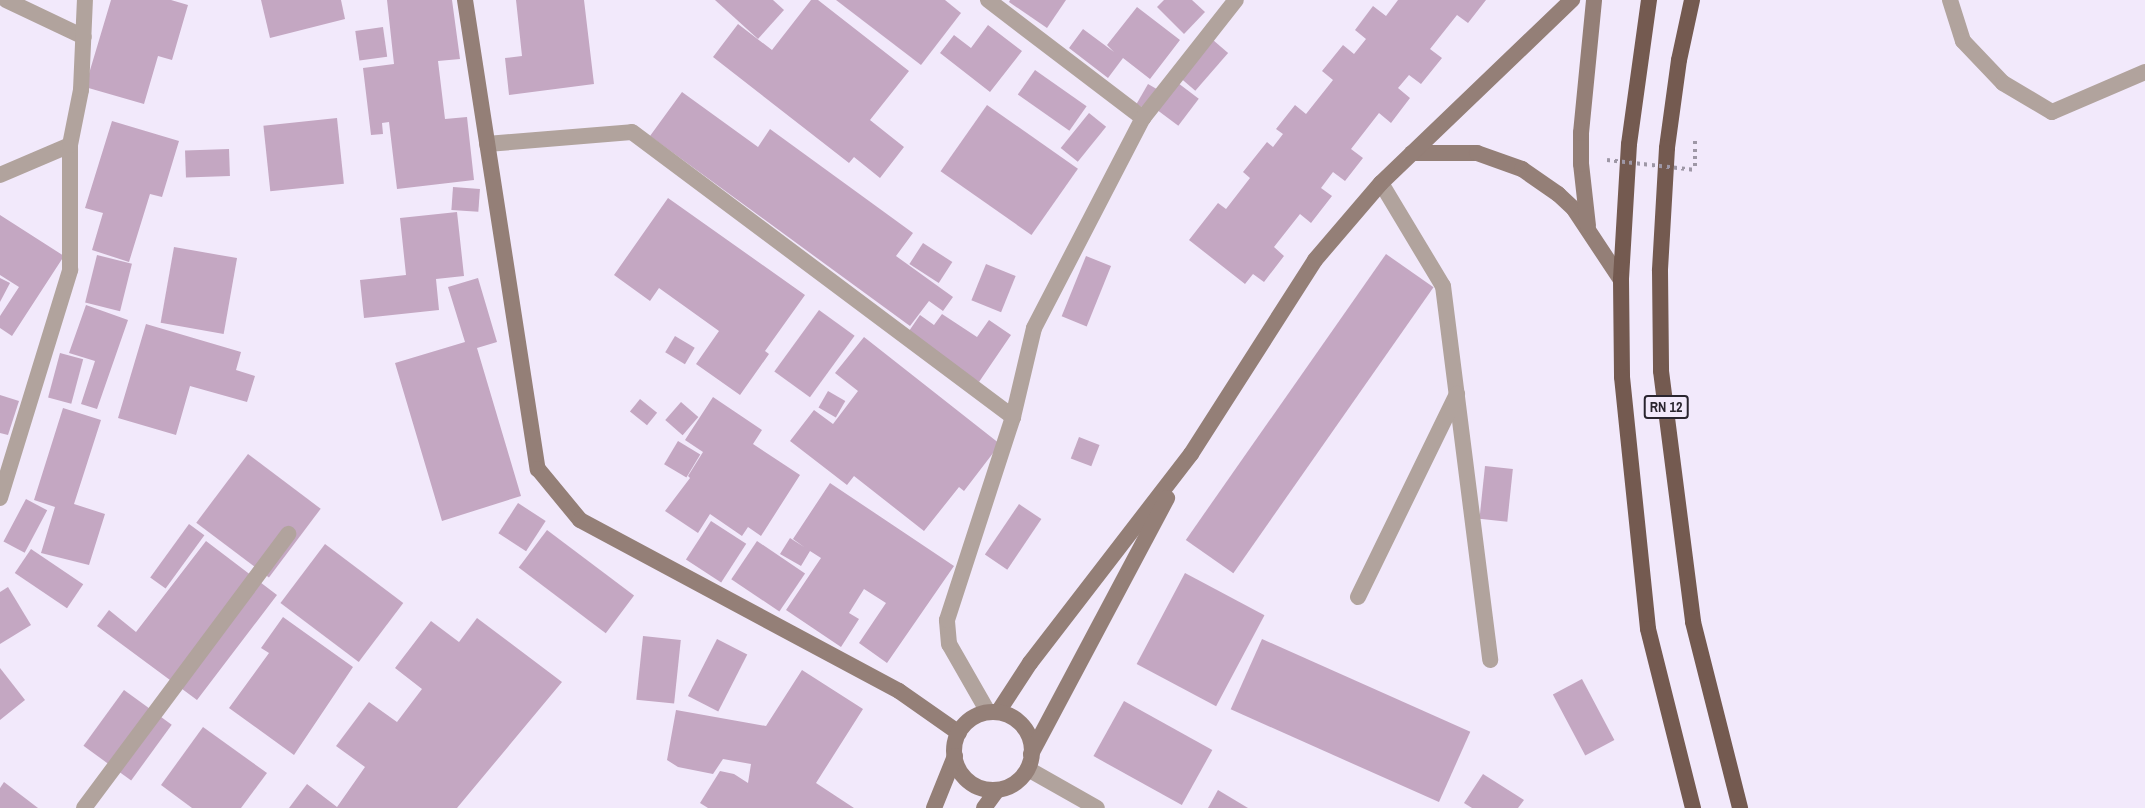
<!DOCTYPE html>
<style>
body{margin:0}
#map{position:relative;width:2145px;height:808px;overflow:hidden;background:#f2e9fb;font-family:"Archivo Narrow",sans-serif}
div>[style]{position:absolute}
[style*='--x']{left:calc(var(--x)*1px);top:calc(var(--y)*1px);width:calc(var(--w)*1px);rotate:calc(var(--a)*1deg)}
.building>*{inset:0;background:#c4a7c2;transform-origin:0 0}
.path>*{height:4px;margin-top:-2px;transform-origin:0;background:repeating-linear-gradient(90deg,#9e97a6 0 3px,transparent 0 7.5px)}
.service>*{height:16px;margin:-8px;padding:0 8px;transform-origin:8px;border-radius:8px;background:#b1a39d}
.minor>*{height:16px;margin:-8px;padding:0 8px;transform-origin:8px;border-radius:8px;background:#b1a39d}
.secondary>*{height:16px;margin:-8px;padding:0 8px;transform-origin:8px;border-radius:8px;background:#947f77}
.secondary>.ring{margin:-8px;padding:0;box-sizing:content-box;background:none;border:16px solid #947f77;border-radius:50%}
.trunk>*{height:16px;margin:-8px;padding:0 8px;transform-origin:8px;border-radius:8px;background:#745a50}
.path-bridge>*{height:4px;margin-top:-2px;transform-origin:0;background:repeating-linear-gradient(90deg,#9e97a6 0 3px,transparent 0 7.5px)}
span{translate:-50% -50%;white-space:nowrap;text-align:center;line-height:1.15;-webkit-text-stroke:5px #f2e9fb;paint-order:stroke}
.shield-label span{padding:2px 4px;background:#f2e9fb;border:2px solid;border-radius:4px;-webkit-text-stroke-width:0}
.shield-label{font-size:14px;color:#2a252f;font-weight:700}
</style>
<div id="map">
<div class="building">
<i style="clip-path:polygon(111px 0,171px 0,188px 5px,172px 60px,158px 56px,144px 104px,85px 87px)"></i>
<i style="clip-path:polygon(261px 0,341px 0,345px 19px,270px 38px)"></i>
<i style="clip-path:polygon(387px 0,452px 0,460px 59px,438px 61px,445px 119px,467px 117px,474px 180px,397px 189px,389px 122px,382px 123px,383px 134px,371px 135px,363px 68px,394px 64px)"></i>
<i style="clip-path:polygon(516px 0,584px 0,594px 84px,509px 95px,505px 58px,522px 56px)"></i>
<i style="clip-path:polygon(715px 0,773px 0,784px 10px,758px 39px)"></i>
<i style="clip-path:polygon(811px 0,818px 0,909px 71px,870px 120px,904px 147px,880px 178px,854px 157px,849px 163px,713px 57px,738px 24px,772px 50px)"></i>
<i style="clip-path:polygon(836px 0,945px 0,961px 13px,921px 65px)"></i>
<i style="clip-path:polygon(1010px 0,1066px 0,1047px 28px,1009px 2px)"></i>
<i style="clip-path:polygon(1164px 0,1192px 0,1205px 12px,1184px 34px,1157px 7px)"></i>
<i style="clip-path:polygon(1398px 0,1486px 0,1468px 23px,1457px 15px,1430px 49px,1442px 58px,1421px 84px,1409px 75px,1398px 88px,1410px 98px,1391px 123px,1379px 113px,1351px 149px,1363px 158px,1345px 181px,1333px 172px,1321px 188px,1332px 196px,1311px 223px,1300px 214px,1274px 247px,1284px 256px,1264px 282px,1253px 274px,1245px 284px,1189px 240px,1218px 203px,1226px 209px,1250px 178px,1243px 172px,1267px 142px,1273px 147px,1283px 134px,1276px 129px,1295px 105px,1306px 114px,1333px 80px,1322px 71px,1343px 45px,1354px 54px,1366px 39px,1355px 30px,1373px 6px,1386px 16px)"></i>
<i style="clip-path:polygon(1137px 7px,1180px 40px,1150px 79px,1123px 58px,1108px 78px,1069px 48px,1083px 29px,1114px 52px,1107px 45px)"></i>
<i style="clip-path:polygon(988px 25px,1022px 51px,990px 92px,940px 53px,954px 35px,971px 48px)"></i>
<i style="left:383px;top:27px;width:30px;height:28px;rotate:82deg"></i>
<i style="left:1213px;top:40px;width:20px;height:50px;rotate:41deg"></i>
<i style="left:1035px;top:70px;width:63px;height:30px;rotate:35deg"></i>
<i style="left:1178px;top:83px;width:26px;height:34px;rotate:37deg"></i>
<i style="left:1148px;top:84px;width:14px;height:23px;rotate:30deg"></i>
<i style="clip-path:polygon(682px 92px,758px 147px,770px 129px,913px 233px,896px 256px,953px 297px,943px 311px,929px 301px,910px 326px,650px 136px)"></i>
<i style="left:987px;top:105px;width:111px;height:81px;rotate:35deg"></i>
<i style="left:1089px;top:113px;width:22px;height:45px;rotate:39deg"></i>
<i style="left:337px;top:118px;width:66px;height:74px;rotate:84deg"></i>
<i style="clip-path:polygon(112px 121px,179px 141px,162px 197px,150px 194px,129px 262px,92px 250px,103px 213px,85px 208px)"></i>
<i style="left:229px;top:149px;width:27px;height:44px;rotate:88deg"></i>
<i style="left:453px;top:187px;width:27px;height:23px;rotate:4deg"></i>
<i style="clip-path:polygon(668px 198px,805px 295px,765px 351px,769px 354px,740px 395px,696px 364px,719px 331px,659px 288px,650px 301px,614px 275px)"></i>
<i style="clip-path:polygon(457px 212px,464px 276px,436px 279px,439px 310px,364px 318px,360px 280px,406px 275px,400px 218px)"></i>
<i style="clip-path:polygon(0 215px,64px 256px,12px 336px,0 328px,0 316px,19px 287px,0 275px)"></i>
<i style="left:923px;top:243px;width:35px;height:25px;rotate:33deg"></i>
<i style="left:174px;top:247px;width:64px;height:77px;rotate:10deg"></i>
<i style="left:1386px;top:254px;width:58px;height:349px;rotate:35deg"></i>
<i style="left:97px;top:255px;width:36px;height:49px;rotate:14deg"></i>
<i style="left:1086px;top:256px;width:27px;height:65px;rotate:22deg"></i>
<i style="left:986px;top:264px;width:32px;height:39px;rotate:22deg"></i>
<i style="clip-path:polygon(0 278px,10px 283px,0 302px)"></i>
<i style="clip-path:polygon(478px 278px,497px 342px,477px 348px,521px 496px,442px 521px,395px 363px,465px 342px,448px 287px)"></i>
<i style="clip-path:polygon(86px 305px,128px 320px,97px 409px,81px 404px,95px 361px,69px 353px)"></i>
<i style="left:819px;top:310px;width:44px;height:76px;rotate:36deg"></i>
<i style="clip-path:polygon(942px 314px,977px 337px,989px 320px,1011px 335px,979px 382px,907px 334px,920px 315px,934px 325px)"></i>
<i style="clip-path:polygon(146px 324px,241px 352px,236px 370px,255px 376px,247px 402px,190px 386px,176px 435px,118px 418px)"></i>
<i style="left:675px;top:336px;width:23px;height:19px;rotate:31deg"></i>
<i style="clip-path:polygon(864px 337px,1000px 444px,964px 491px,959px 487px,924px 531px,854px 476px,847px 485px,790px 441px,814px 410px,833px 424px,858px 391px,835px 373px)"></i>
<i style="left:60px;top:353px;width:24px;height:46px;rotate:15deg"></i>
<i style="left:828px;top:391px;width:20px;height:19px;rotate:30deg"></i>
<i style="clip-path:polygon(0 395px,19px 401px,8px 435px,0 433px)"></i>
<i style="clip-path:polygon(713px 397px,762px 430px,753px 444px,800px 475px,761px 536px,748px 527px,742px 536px,710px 514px,698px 533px,665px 511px,690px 478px,688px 476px,703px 452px,685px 440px)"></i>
<i style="left:640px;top:399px;width:22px;height:16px;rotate:39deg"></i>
<i style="left:681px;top:402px;width:23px;height:24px;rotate:41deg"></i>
<i style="clip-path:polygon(63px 408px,101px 420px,74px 504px,105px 514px,89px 565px,41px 553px,55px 507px,34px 500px)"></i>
<i style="left:1079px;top:437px;width:22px;height:23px;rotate:21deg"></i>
<i style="left:678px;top:441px;width:26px;height:27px;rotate:31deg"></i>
<i style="left:248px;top:454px;width:91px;height:86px;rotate:37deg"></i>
<i style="left:1485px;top:466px;width:28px;height:53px;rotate:6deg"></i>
<i style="clip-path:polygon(830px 483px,954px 566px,887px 663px,859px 643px,886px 603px,864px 589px,849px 613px,859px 619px,841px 647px,786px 610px,821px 558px,810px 551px,801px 566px,780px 554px,790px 538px,804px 547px,793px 539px)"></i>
<i style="left:26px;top:499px;width:24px;height:48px;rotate:28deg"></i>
<i style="left:518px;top:503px;width:33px;height:36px;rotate:33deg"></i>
<i style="left:1019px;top:504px;width:27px;height:61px;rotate:34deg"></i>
<i style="left:711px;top:521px;width:42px;height:46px;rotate:33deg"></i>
<i style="left:189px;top:524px;width:19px;height:66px;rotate:36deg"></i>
<i style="left:547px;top:530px;width:109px;height:47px;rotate:37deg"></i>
<i style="clip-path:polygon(206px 541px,277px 595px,197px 700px,97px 626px,109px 610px,136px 632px)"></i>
<i style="left:757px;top:541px;width:58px;height:46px;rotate:34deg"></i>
<i style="left:325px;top:544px;width:98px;height:74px;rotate:37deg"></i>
<i style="left:31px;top:549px;width:63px;height:29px;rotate:34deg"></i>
<i style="left:1185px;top:573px;width:90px;height:103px;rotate:28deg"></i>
<i style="clip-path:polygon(8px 587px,31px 625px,0 644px,0 592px)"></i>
<i style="clip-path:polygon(283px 617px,353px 667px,294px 755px,229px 708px,269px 653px,261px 648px)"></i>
<i style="clip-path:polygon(477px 618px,562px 682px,457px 808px,289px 808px,307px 784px,337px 807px,365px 767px,336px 746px,369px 702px,397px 722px,422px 689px,395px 668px,431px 621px,459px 642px)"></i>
<i style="left:643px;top:636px;width:38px;height:64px;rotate:6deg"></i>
<i style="left:717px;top:639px;width:34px;height:64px;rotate:27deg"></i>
<i style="left:1262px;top:639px;width:228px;height:77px;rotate:24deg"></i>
<i style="clip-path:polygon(0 668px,25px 700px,0 720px)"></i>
<i style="clip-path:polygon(802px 670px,863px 709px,816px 783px,854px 808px,708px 808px,700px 803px,720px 771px,734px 774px,748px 783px,751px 764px,723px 759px,713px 774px,678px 767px,667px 760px,676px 710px,766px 726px)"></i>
<i style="left:1582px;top:679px;width:69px;height:33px;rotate:62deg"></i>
<i style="left:124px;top:690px;width:59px;height:69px;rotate:36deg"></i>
<i style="left:1124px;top:701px;width:101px;height:63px;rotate:29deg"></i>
<i style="clip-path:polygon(203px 727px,267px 773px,241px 808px,192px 808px,161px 785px)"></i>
<i style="clip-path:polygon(1483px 774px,1524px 800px,1518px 808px,1472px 808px,1464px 803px)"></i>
<i style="clip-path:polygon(4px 782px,38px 808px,0 808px,0 788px)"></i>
<i style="clip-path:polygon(1218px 790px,1248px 808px,1208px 808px)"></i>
</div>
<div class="path">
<i style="--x:1695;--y:141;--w:29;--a:90"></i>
</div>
<div class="service">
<i style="--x:1950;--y:0;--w:43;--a:72.4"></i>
<i style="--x:1963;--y:41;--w:58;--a:46.4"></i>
<i style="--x:2003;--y:83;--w:57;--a:30.6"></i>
<i style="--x:2052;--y:112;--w:101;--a:-23.3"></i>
<i style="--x:1381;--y:183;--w:120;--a:59"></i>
<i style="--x:1443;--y:286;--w:377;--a:82.8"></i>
<i style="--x:1358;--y:597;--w:226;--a:-64"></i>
<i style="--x:84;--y:808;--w:342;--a:-53.3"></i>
</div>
<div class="minor">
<i style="--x:6;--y:0;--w:86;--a:25.4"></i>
<i style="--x:988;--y:0;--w:195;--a:37.3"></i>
<i style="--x:487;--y:144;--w:145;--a:-4.7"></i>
<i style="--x:632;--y:132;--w:476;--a:36.8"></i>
<i style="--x:0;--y:175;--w:76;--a:-23.2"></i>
<i style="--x:0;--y:498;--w:239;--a:-72.9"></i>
<i style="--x:70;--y:270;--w:125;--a:-90"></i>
<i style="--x:70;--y:145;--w:56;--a:-78.7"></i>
<i style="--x:81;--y:90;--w:90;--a:-87.5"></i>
<i style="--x:988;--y:712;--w:78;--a:-119.8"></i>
<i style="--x:949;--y:644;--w:24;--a:-95"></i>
<i style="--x:947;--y:620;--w:213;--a:-72"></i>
<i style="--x:1013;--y:417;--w:91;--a:-76.7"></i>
<i style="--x:1034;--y:328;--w:237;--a:-62.6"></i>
<i style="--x:1143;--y:118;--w:150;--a:-51.8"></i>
<i style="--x:1028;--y:769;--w:79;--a:29.5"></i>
</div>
<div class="secondary">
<i style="--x:465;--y:0;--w:475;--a:81.2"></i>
<i style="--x:538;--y:469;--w:66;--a:50.5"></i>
<i style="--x:580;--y:520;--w:362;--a:28.2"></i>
<i style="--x:899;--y:691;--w:73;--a:35"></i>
<i style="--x:1412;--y:153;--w:65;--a:0"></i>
<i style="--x:1477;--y:153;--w:48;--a:19.6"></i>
<i style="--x:1522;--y:169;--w:44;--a:34.8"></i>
<i style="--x:1558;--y:194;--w:22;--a:43"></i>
<i style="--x:1574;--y:209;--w:85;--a:56.5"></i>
<i style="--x:1588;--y:226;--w:62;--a:-96.4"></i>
<i style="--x:1581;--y:164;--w:31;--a:-90"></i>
<i style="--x:1581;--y:133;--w:134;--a:-84.4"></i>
<i style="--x:998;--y:712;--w:59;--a:-56.9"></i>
<i style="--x:1030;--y:663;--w:264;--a:-52.4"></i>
<i style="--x:1191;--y:454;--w:230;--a:-57.4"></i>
<i style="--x:1315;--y:260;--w:101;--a:-49.4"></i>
<i style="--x:1381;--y:183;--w:265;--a:-43.8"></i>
<i class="ring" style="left:954px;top:712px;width:62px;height:62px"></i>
<i style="--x:1031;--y:754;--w:290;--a:-62"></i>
<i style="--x:934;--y:808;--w:56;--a:-68"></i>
<i style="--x:984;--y:808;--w:22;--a:-54"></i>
</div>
<div class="trunk">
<i style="--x:1649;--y:0;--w:145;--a:97.9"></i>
<i style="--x:1629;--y:144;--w:136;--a:93.4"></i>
<i style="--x:1621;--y:280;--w:97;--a:89.4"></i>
<i style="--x:1622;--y:377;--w:253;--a:84.1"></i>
<i style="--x:1648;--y:629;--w:185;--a:75.9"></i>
<i style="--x:1692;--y:0;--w:61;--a:102.2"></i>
<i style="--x:1679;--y:60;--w:89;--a:97.8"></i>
<i style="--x:1667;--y:148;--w:123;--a:93.3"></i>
<i style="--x:1660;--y:271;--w:100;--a:89.4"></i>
<i style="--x:1661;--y:371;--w:253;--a:82.7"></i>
<i style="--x:1693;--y:622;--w:192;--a:75.8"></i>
</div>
<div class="path-bridge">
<i style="--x:1607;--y:160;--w:89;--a:6.5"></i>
</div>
<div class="shield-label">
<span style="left:1666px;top:407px">RN 12</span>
</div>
</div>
